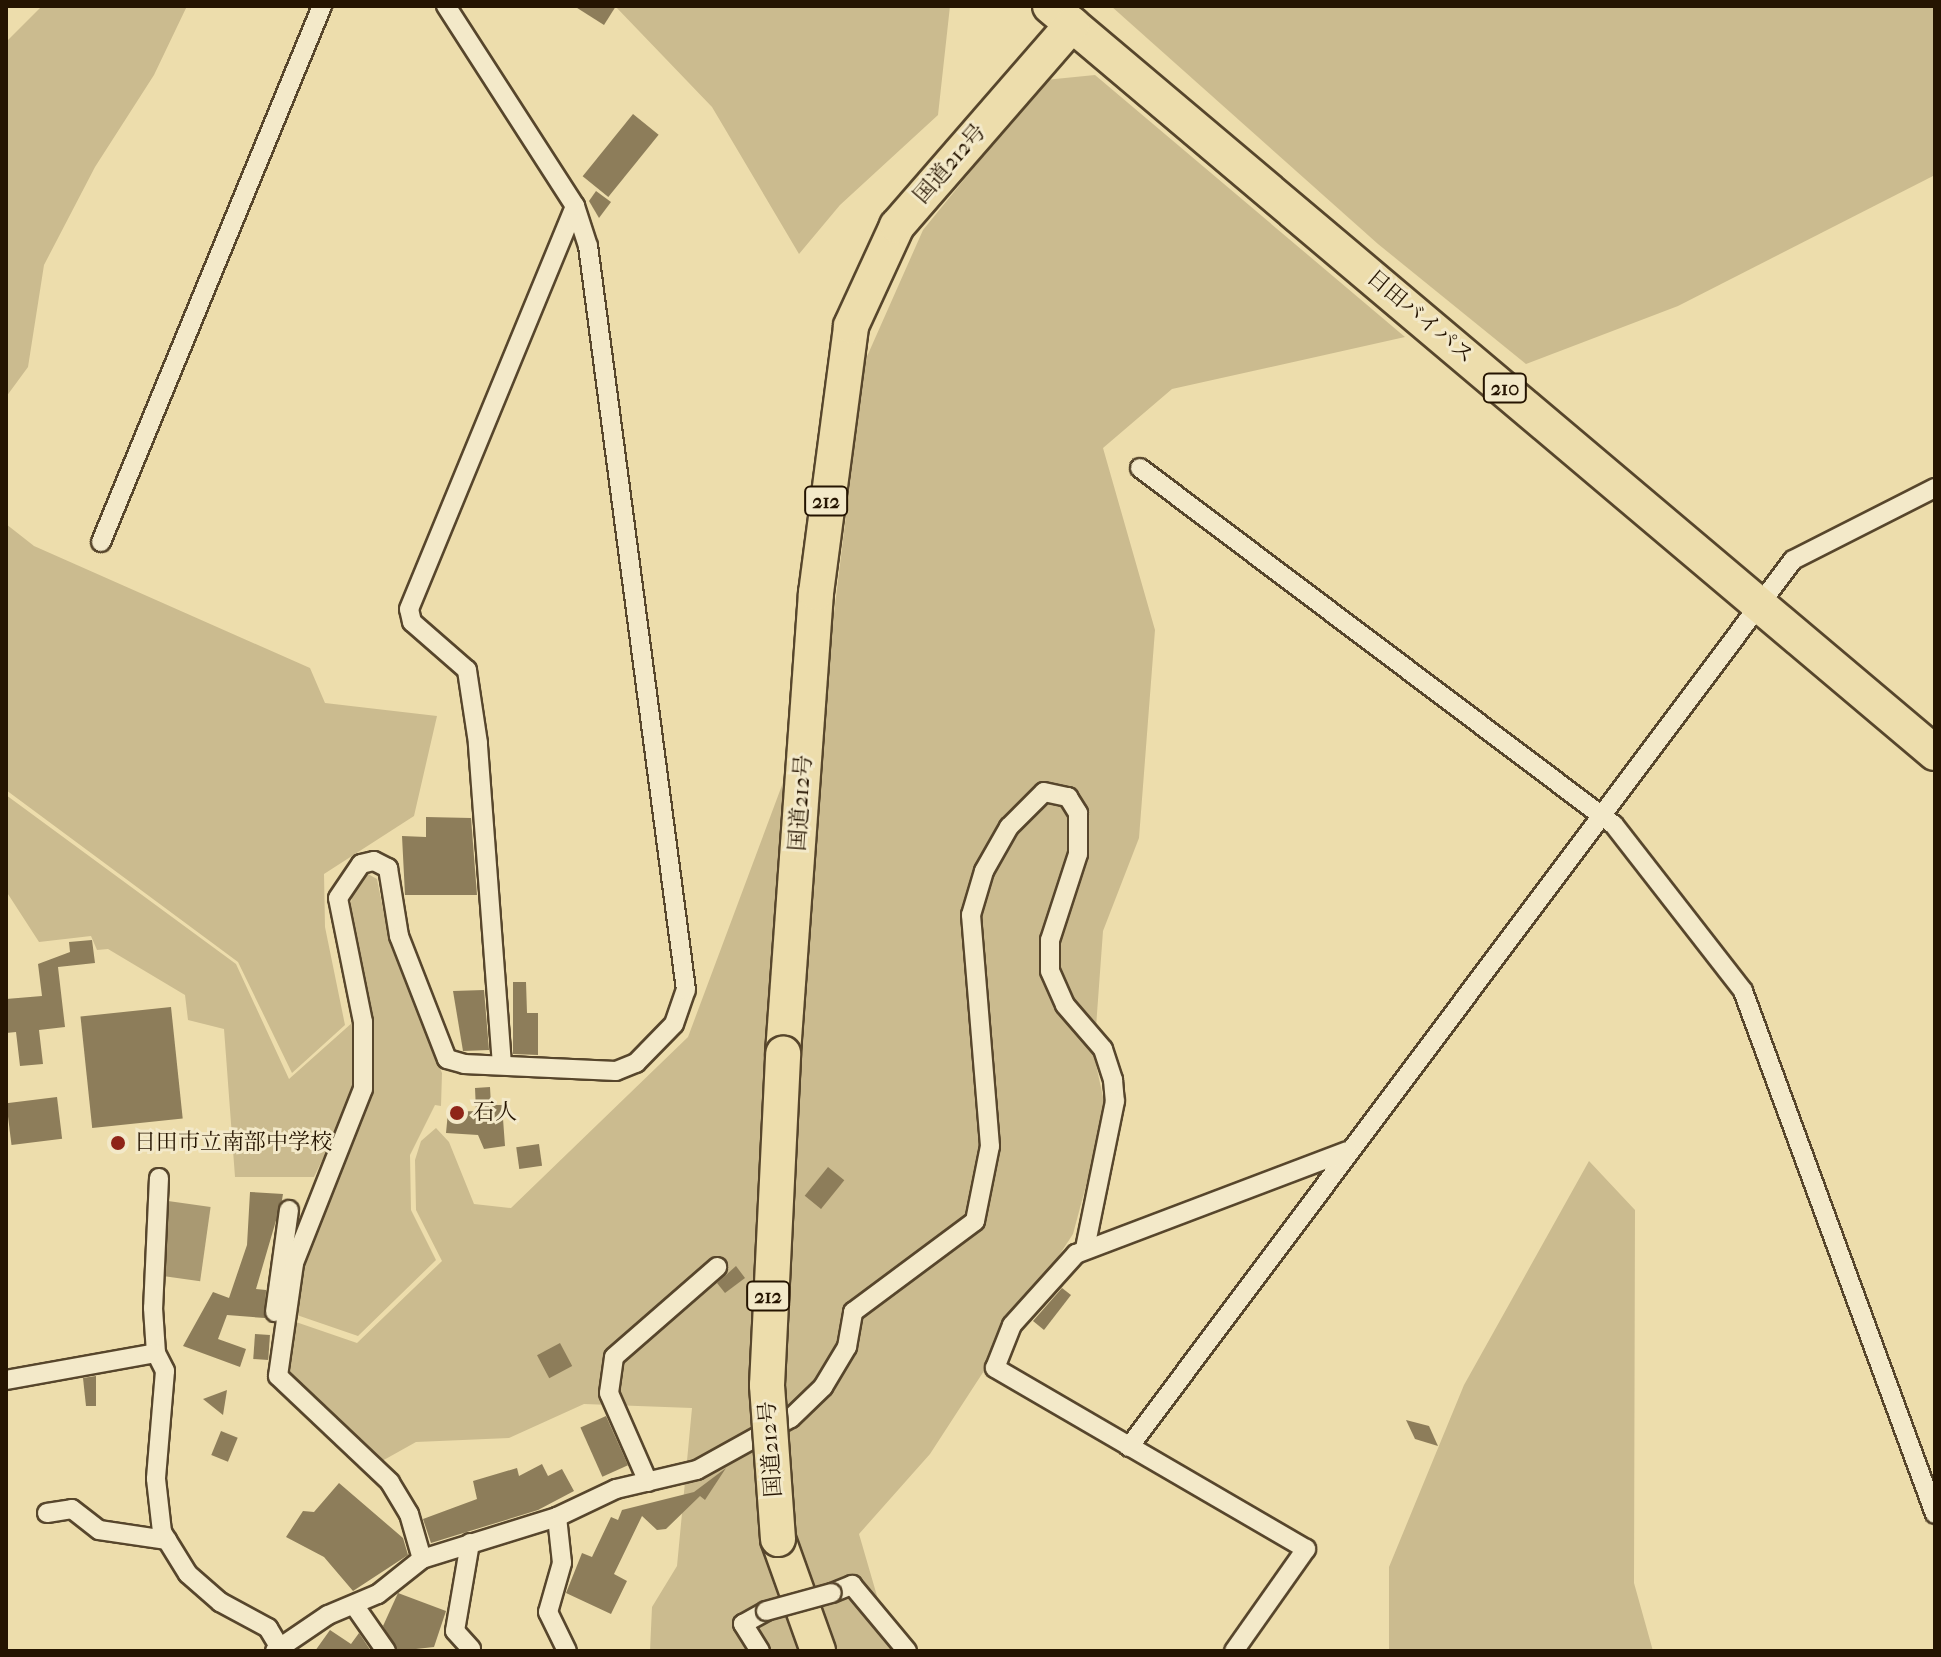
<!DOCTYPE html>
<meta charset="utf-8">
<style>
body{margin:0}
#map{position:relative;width:1941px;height:1657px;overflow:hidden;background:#edddac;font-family:"IM FELL French Canon","Noto Serif JP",serif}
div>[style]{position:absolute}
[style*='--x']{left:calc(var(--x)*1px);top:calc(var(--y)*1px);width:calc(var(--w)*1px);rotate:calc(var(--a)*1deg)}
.green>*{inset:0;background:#cbbb8f}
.water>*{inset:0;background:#a99972;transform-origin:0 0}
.building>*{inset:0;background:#8d7d5a;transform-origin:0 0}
.roads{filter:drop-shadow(2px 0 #57462c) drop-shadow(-2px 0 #57462c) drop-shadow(0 2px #57462c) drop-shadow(0 -2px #57462c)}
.street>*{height:18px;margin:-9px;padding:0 9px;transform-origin:9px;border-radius:9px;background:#f3e9c9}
.highway>*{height:34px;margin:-17px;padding:0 17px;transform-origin:17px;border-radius:17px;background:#edddac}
.bridges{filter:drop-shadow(2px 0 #57462c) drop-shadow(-2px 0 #57462c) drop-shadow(0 2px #57462c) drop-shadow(0 -2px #57462c)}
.street-bridge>*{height:18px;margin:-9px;padding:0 9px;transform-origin:9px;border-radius:9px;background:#f3e9c9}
.highway-bridge>*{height:34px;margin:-17px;padding:0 17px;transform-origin:17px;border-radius:17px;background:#edddac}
.dots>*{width:22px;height:22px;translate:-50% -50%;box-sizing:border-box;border:4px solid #f3e9c9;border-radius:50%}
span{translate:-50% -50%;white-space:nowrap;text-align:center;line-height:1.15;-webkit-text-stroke:6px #f3e9c9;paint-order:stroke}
.shield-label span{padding:2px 6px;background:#f3e9c9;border:2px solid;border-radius:6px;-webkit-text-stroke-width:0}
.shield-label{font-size:20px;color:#251401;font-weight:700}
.street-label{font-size:22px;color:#251401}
.poi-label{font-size:22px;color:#251401}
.left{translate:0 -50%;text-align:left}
.frame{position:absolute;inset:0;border:8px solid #251401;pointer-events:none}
</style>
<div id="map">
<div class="green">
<i style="clip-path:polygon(42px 6px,187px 6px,154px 75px,95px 167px,44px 265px,28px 367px,6px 397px,6px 42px)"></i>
<i style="clip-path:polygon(615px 6px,950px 6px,938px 115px,840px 205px,799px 254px,712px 107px)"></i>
<i style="clip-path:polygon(1111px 6px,1935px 6px,1935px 175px,1678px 306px,1526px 364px,1378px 244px)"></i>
<i style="clip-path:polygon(1095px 75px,1405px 337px,1172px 389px,1103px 448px,1155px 630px,1139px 838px,1103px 931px,1094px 1055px,1106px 1111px,1073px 1234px,930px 1454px,859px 1534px,893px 1651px,650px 1651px,652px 1607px,677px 1566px,692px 1408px,584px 1404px,509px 1438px,416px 1442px,382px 1461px,286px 1378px,293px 1321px,357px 1343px,442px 1261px,416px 1210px,415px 1160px,421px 1141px,436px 1128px,449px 1142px,474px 1204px,511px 1208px,688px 1037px,828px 662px,865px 361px,923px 230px,1045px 80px)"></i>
<i style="clip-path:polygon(6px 524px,34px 546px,310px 668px,325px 703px,437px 716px,414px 816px,324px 874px,325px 927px,345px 1025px,292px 1073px,238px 962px,6px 790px)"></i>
<i style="clip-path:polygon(6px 795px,236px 964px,289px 1079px,353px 1022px,356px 1090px,314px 1177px,235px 1177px,224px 1029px,188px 1020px,185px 995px,108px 949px,97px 950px,91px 936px,39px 942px,6px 891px)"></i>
<i style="clip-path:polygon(368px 874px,377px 879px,390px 944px,442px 1073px,441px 1106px,435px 1105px,410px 1155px,411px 1210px,436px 1260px,358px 1336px,291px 1313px,299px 1270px,372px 1068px,345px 926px,357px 878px)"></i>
<i style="clip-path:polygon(1589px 1161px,1635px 1210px,1634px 1583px,1653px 1651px,1389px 1651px,1389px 1567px,1464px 1385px)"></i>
</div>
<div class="water">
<i style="left:168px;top:1201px;width:43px;height:75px;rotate:8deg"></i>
</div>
<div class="building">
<i style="clip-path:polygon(574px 6px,616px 6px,604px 25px)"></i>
<i style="left:633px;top:114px;width:33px;height:80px;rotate:39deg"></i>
<i style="clip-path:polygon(596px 191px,611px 202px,599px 218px,589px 201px)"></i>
<i style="clip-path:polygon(426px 817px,471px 818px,477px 895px,405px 895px,402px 836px,426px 837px)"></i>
<i style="clip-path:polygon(92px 940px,95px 963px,58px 967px,65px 1027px,39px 1030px,43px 1064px,20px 1066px,16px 1032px,6px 1033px,6px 999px,42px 996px,38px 964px,70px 952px,69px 942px)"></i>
<i style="clip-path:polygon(513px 982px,526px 982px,527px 1013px,538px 1013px,538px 1055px,513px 1054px)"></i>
<i style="clip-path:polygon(484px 990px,489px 1050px,463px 1051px,453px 991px)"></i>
<i style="left:171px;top:1007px;width:112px;height:91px;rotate:84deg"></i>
<i style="clip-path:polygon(490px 1087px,491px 1105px,502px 1105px,505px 1146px,484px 1149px,478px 1135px,446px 1133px,448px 1112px,476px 1111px,475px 1088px)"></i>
<i style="left:57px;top:1097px;width:42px;height:51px;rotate:83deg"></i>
<i style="left:539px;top:1144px;width:22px;height:23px;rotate:82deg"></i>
<i style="left:828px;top:1167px;width:21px;height:37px;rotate:39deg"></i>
<i style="clip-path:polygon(250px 1192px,283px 1194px,282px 1200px,256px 1289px,266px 1290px,265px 1318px,227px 1315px,218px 1339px,246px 1349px,240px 1367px,183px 1346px,213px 1292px,229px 1298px,247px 1245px)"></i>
<i style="clip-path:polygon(736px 1266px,745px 1278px,725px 1293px,717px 1283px)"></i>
<i style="clip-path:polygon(1062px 1288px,1071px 1295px,1044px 1330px,1033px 1321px)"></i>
<i style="left:255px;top:1334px;width:15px;height:25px;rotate:4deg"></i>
<i style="left:560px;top:1343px;width:26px;height:26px;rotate:62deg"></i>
<i style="clip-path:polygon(96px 1376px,96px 1406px,86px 1406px,83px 1378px)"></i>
<i style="clip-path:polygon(227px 1390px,223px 1415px,203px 1399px)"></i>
<i style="left:606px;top:1416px;width:54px;height:28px;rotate:66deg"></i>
<i style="clip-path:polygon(1406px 1420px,1429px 1426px,1438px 1446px,1415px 1439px)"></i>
<i style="left:221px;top:1431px;width:18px;height:26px;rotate:22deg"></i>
<i style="clip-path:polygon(542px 1464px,548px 1476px,562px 1469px,574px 1491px,538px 1510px,431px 1543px,423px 1519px,477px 1499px,473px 1481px,517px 1468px,519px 1476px)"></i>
<i style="clip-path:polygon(726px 1468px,705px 1500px,700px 1496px,666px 1529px,657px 1530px,642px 1516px,614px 1574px,627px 1581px,611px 1614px,566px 1593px,582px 1553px,592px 1557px,611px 1517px,618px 1520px,622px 1510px,694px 1492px)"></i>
<i style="clip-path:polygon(339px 1483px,403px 1538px,408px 1555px,353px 1591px,324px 1557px,286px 1537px,303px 1511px,314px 1512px)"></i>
<i style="clip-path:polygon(398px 1593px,446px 1611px,434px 1647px,398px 1651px,383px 1626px)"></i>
<i style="clip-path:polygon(330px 1630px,351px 1644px,359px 1633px,371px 1651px,315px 1651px)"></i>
</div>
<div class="roads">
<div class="street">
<i style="--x:1140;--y:468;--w:593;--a:36.99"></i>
<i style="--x:1614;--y:825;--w:210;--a:52.1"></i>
<i style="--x:1743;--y:991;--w:557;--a:69.84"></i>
<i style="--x:101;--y:542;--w:580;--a:-67.59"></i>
<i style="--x:502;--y:1065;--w:323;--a:-94.3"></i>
<i style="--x:478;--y:743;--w:74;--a:-98.6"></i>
<i style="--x:467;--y:670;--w:73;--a:-138.9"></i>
<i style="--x:412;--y:622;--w:13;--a:-103"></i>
<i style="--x:409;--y:609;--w:436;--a:-67.6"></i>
<i style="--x:159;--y:1178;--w:130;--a:92.6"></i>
<i style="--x:153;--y:1308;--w:45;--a:86.2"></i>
<i style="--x:156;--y:1353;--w:20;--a:63"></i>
<i style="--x:165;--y:1371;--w:108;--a:94.8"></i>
<i style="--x:156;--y:1479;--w:53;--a:83.5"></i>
<i style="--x:162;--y:1532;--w:49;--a:58.2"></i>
<i style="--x:188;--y:1574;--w:43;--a:41.2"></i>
<i style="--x:220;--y:1602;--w:55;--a:28.4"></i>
<i style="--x:268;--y:1628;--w:21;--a:59"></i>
<i style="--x:275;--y:1312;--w:103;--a:-82.2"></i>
<i style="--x:6;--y:1380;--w:152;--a:-10.2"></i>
<i style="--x:1129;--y:1447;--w:1108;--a:-53.18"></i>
<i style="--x:1793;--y:560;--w:159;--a:-26.9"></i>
<i style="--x:648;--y:1482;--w:97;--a:-113.7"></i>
<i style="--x:609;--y:1393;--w:36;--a:-82"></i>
<i style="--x:614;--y:1357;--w:137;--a:-41.1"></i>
<i style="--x:47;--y:1513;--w:25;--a:-9"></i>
<i style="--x:72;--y:1509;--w:34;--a:38"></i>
<i style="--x:99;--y:1530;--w:69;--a:8.4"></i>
<i style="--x:557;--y:1517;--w:46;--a:83.8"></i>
<i style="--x:562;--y:1563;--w:51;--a:105.9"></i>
<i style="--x:548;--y:1612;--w:43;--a:64"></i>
<i style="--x:470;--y:1543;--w:89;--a:99.7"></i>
<i style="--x:455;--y:1631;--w:24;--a:48"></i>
<i style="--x:422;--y:1559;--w:47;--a:-106.1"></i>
<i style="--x:409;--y:1514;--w:37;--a:-121"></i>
<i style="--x:390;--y:1482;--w:154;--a:-136.6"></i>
<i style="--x:278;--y:1376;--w:114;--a:-81.9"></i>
<i style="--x:294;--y:1263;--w:187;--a:-68.4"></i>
<i style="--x:363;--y:1089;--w:67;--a:-90"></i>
<i style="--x:363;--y:1022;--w:126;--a:-101.4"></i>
<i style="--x:338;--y:898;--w:41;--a:-55.9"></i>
<i style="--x:361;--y:864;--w:13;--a:-13"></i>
<i style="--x:374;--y:861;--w:16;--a:27"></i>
<i style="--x:388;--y:868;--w:69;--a:80.8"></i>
<i style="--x:399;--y:936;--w:132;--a:68.7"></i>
<i style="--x:447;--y:1059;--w:18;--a:16"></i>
<i style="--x:464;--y:1064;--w:152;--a:2.6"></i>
<i style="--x:616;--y:1071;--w:22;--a:-22"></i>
<i style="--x:636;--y:1063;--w:54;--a:-45.7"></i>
<i style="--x:674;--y:1024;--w:36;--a:-71"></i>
<i style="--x:686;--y:990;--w:750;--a:-97.5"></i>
<i style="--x:588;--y:246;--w:42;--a:-108"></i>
<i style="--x:575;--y:206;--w:238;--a:-122.8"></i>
<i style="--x:832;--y:1593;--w:22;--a:-22"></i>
<i style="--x:852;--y:1585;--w:86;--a:50.2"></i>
<i style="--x:354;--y:1605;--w:56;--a:55.2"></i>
<i style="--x:275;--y:1651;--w:64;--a:-34.2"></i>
<i style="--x:328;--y:1615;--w:54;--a:-22.8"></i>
<i style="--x:378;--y:1594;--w:56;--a:-38.5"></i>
<i style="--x:422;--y:1559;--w:141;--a:-17.3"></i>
<i style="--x:557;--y:1517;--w:65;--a:-25.4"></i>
<i style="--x:616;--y:1489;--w:83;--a:-13.2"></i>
<i style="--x:697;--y:1470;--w:107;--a:-29"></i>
<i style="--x:791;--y:1418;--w:45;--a:-44.1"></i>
<i style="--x:823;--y:1387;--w:47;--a:-59"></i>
<i style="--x:847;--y:1347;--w:36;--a:-80"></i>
<i style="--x:853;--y:1312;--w:152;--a:-36.7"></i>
<i style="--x:975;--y:1221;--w:76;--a:-78.7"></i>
<i style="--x:990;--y:1146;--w:232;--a:-94.7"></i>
<i style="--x:971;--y:915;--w:46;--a:-73.5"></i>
<i style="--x:984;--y:871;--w:51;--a:-60.4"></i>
<i style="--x:1009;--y:827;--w:49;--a:-45"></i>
<i style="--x:1044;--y:792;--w:25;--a:12"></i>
<i style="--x:1068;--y:797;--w:19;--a:58"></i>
<i style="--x:1078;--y:813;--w:41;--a:90"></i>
<i style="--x:1078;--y:854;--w:90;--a:108"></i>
<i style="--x:1050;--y:940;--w:31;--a:90"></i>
<i style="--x:1050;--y:971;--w:37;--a:66"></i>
<i style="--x:1065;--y:1005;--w:58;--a:49.2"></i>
<i style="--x:1103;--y:1049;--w:33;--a:72"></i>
<i style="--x:1113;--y:1080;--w:21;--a:85"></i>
<i style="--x:1115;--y:1101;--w:151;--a:101.5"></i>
<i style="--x:760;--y:1651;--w:32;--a:-122"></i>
<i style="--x:743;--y:1624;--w:26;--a:-29"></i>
<i style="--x:1234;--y:1651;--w:125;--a:-54.8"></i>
<i style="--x:1306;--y:1549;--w:360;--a:-149.8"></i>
<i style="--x:995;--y:1368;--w:46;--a:-68.4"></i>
<i style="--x:1012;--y:1325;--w:96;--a:-48"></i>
<i style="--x:1076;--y:1254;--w:290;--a:-20.8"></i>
</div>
<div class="highway">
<i style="--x:1050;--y:6;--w:1158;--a:40.17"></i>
<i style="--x:783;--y:1053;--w:461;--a:-85.9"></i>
<i style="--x:816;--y:593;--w:269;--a:-82.5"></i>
<i style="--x:851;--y:326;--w:110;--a:-65.3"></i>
<i style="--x:897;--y:226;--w:267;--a:-49"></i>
<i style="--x:778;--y:1539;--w:119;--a:70.3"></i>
</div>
</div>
<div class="bridges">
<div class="street-bridge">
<i style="--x:766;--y:1611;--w:68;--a:-15.3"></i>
</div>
<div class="highway-bridge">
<i style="--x:778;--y:1539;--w:154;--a:-94.1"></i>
<i style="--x:767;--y:1385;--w:332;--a:-87.2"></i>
</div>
</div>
<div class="dots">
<i style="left:457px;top:1113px;background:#8f2418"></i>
<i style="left:118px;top:1143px;background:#8f2418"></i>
</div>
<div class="shield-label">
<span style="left:1505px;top:388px">210</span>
<span style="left:826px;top:501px">212</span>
<span style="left:768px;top:1296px">212</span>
</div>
<div class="street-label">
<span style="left:950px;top:164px;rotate:-49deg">国道212号</span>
<span style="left:1420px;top:317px;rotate:40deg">日田バイパス</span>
<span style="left:801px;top:803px;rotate:-86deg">国道212号</span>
<span style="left:771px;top:1449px;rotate:-94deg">国道212号</span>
</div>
<div class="poi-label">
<span class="left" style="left:473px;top:1113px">石人</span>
<span class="left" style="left:134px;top:1143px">日田市立南部中学校</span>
</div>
<div class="frame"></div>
</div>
